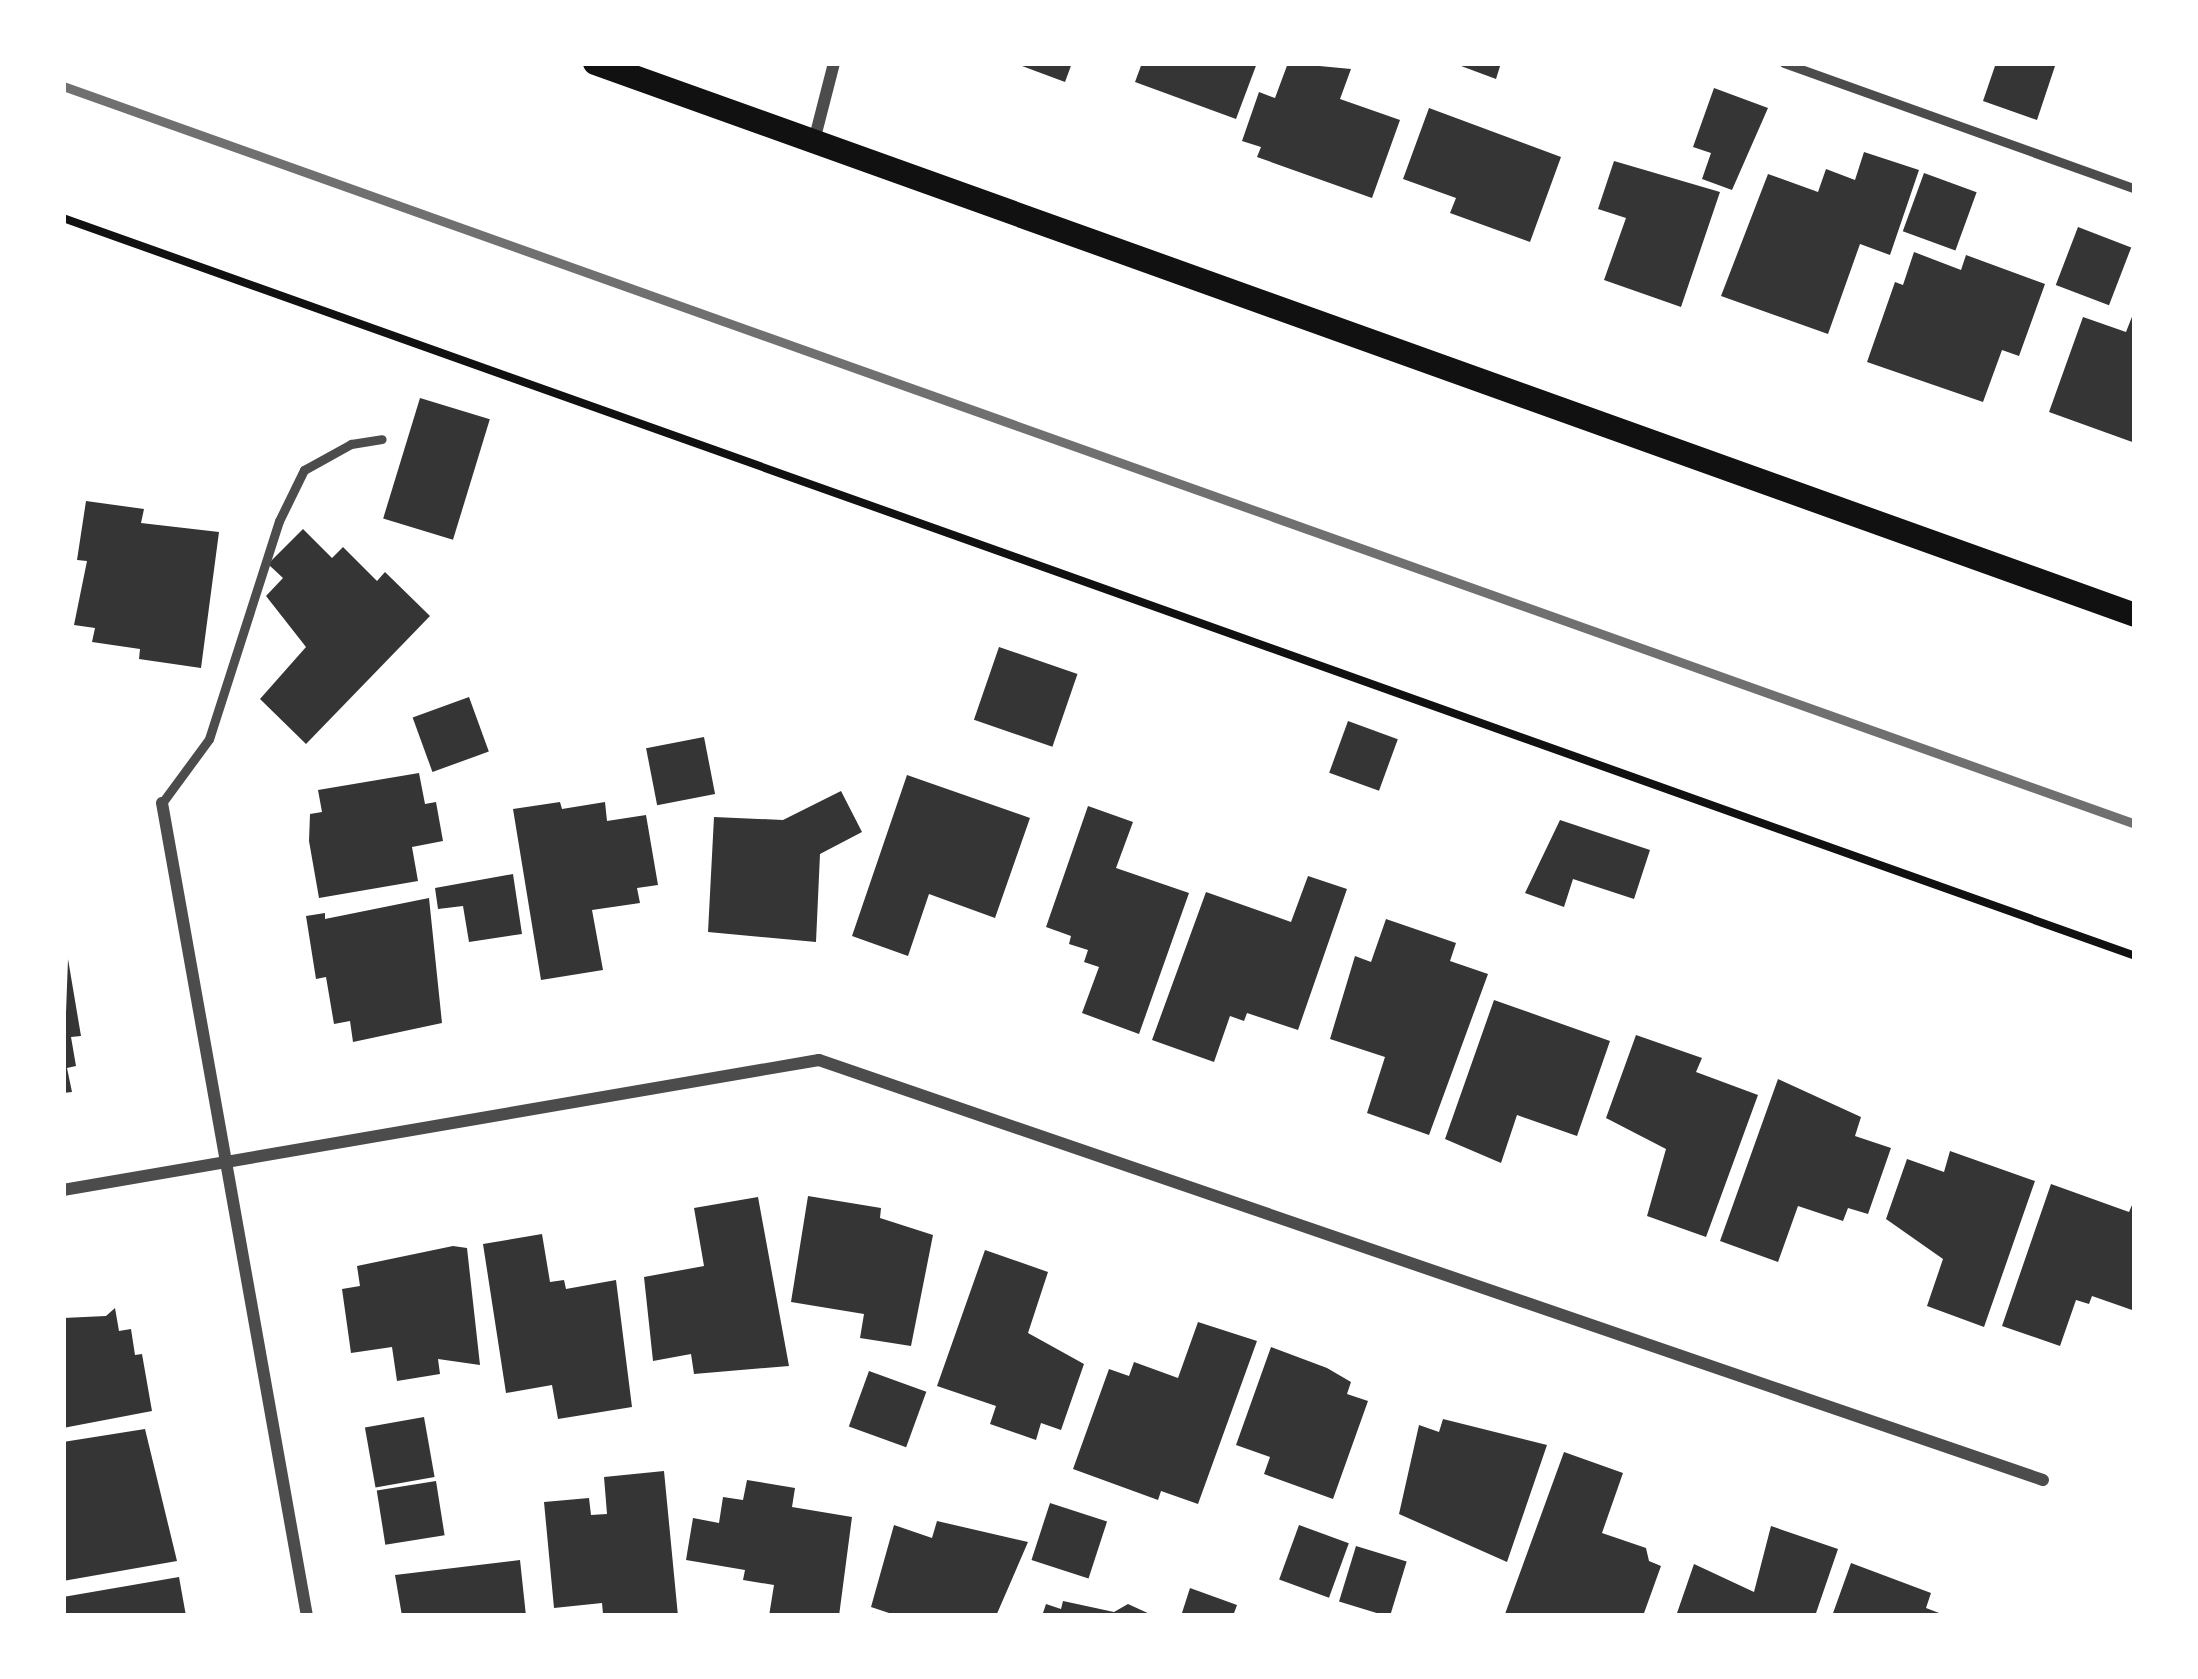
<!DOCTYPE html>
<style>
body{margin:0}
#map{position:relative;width:2198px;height:1679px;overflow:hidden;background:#fff;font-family:Montserrat,sans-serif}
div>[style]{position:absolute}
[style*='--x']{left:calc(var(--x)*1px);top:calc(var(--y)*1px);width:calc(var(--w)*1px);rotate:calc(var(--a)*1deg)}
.building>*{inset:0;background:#353535;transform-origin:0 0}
.path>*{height:8px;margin:-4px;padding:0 4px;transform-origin:4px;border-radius:4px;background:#111}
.service>*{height:9px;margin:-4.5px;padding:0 4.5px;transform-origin:4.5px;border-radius:4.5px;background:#4c4c4c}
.minor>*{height:12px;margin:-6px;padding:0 6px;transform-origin:6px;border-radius:6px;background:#4c4c4c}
.secondary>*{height:24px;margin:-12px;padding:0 12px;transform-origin:12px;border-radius:12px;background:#111}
.rail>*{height:9px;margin:-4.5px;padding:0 4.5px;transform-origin:4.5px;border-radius:4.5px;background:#707070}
span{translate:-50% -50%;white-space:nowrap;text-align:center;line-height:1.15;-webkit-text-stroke:12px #fff;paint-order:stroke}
.frame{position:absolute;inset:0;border:66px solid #fff;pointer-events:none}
</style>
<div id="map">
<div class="building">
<i style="clip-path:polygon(1014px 63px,1072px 63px,1065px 82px)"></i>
<i style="clip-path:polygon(1142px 63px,1257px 63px,1236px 119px,1135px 82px)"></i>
<i style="clip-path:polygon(1288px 63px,1351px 69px,1340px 99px,1400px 120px,1372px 198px,1257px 157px,1261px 147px,1242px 141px,1259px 92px,1275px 98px)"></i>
<i style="clip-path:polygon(1453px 63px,1501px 63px,1496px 79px)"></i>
<i style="clip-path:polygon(1996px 63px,2056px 63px,2037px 120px,1983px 101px)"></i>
<i style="clip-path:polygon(1714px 88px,1768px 108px,1732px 190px,1702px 179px,1711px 153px,1693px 147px)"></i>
<i style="clip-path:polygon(1429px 108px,1561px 157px,1530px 242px,1450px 213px,1456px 198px,1403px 179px)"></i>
<i style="clip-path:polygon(1864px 152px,1919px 170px,1890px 255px,1860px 244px,1828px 334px,1721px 296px,1768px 174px,1818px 192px,1826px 169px,1855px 180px)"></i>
<i style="clip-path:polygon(1614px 161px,1720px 192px,1681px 307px,1604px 280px,1626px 218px,1598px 209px)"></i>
<i style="left:1924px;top:173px;width:56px;height:62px;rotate:20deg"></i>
<i style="left:2078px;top:227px;width:57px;height:62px;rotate:21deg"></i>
<i style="clip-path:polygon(1914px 252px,1961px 270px,1966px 255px,2045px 284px,2019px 356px,2002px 350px,1983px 402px,1867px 362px,1895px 282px,1903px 285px)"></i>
<i style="clip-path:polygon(2135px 309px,2135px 443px,2049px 412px,2083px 317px,2126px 332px)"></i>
<i style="left:420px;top:398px;width:73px;height:126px;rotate:17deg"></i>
<i style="clip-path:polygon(86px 501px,144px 509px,141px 523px,219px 532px,201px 668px,139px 659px,140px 649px,92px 642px,95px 628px,74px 625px,87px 561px,77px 560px)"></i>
<i style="clip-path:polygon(303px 529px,332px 558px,343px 547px,377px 581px,385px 572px,430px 616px,306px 744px,260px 699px,306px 647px,266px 596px,283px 578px,268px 564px)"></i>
<i style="left:999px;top:647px;width:83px;height:77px;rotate:19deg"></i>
<i style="left:469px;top:697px;width:58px;height:60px;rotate:70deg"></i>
<i style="left:1348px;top:721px;width:53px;height:55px;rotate:20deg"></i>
<i style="left:704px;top:737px;width:58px;height:59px;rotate:79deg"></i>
<i style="clip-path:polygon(419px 773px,425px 804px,436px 802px,443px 841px,412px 847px,418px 881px,319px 898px,309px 841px,310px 814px,322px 812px,318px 790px)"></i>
<i style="clip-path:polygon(907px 775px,1030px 818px,995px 918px,929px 894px,908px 956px,852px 936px)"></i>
<i style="clip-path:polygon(841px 791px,862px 832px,820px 854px,816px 942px,708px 932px,714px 817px,783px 820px)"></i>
<i style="clip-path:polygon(560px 802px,562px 809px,605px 802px,607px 821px,646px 815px,658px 885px,637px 888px,640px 903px,592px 910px,603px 970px,541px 980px,513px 809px)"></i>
<i style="clip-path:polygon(1088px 806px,1133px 822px,1116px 868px,1189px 893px,1139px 1034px,1082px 1013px,1099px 967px,1084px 962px,1088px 950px,1069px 944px,1071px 936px,1046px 927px)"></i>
<i style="clip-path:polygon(1560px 820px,1650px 850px,1634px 899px,1573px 879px,1564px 907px,1525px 893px)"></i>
<i style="clip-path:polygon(513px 874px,522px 934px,469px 942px,463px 906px,438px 909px,435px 888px)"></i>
<i style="clip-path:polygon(1308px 876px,1347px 889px,1298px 1030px,1247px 1013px,1244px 1021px,1230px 1016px,1214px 1062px,1152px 1040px,1206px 892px,1291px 922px)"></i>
<i style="clip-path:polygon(429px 898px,442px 1023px,353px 1042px,350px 1021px,334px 1024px,326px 977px,316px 979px,306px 916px,325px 913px,325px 919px)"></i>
<i style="clip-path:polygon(1386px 919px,1456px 943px,1450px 961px,1488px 974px,1429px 1135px,1367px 1113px,1385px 1057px,1330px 1039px,1355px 956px,1371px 962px)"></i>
<i style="clip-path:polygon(68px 959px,81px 1036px,71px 1037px,76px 1066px,67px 1068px,72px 1092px,63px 1093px)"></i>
<i style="clip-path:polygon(1494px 1000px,1610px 1041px,1577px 1136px,1517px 1115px,1501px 1163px,1445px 1139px)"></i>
<i style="clip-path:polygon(1636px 1035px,1702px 1058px,1696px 1072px,1758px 1095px,1706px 1237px,1647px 1216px,1666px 1149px,1606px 1118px)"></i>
<i style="clip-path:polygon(1778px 1079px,1861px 1117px,1855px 1136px,1891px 1148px,1868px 1214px,1848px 1208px,1843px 1221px,1798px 1206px,1778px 1262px,1720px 1241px)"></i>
<i style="clip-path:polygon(1950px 1151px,2035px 1181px,1984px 1327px,1927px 1306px,1943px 1259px,1886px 1219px,1907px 1159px,1944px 1172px)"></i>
<i style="clip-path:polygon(2051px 1184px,2129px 1212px,2135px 1198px,2135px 1311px,2092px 1296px,2089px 1304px,2076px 1300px,2060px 1346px,2002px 1326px)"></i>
<i style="clip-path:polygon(808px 1196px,881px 1208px,880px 1218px,933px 1235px,911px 1346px,860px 1338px,864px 1314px,791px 1302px)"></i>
<i style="clip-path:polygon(758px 1197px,789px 1366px,694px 1374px,691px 1354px,653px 1361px,644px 1277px,704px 1266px,694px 1208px)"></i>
<i style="clip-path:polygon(542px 1234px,550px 1282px,564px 1280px,566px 1289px,616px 1280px,632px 1407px,558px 1419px,552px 1385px,506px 1393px,483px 1244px)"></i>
<i style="clip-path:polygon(453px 1246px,467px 1248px,480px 1365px,438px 1359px,440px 1374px,397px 1381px,392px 1347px,351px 1353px,342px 1289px,360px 1286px,357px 1266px)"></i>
<i style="clip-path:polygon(985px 1250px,1048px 1272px,1028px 1333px,1084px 1364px,1061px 1430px,1041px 1423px,1036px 1440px,990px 1424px,996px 1406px,937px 1386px)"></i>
<i style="clip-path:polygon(115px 1308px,119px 1331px,131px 1329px,135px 1355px,142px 1354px,152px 1411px,63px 1428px,63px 1318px,106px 1316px)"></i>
<i style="clip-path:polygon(1198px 1322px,1257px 1341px,1198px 1504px,1161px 1491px,1158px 1500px,1073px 1469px,1109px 1369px,1129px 1376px,1134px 1362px,1178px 1378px)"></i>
<i style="clip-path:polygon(1271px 1347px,1327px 1368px,1351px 1382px,1347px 1394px,1368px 1401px,1333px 1499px,1264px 1474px,1270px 1457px,1236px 1445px)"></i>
<i style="left:869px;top:1371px;width:61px;height:59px;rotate:20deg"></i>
<i style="left:424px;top:1417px;width:61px;height:60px;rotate:80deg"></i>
<i style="clip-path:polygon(1443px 1419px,1547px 1445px,1507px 1562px,1399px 1514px,1419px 1425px,1439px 1432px)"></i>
<i style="clip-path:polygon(145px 1429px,177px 1561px,63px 1581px,63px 1442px)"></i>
<i style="clip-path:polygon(1564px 1452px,1623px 1473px,1602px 1533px,1646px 1548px,1649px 1561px,1661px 1566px,1643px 1616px,1505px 1614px)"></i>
<i style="clip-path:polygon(664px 1471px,678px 1616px,617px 1616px,603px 1614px,602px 1603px,554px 1608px,544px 1502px,589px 1498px,591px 1515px,607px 1514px,604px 1477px)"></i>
<i style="clip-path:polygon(747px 1480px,795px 1488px,792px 1507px,852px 1517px,839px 1616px,769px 1616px,774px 1585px,743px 1580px,745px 1570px,686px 1560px,693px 1518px,719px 1523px,723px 1497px,743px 1500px)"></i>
<i style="left:436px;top:1481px;width:55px;height:60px;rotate:81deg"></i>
<i style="left:1050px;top:1503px;width:60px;height:60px;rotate:18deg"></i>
<i style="clip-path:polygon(937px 1521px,1028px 1542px,996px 1616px,898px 1616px,871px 1607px,894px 1525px,932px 1538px)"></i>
<i style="left:1299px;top:1525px;width:53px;height:58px;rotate:20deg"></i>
<i style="clip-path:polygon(1771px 1526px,1838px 1549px,1815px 1616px,1676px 1616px,1694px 1564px,1754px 1592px)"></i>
<i style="left:1356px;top:1546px;width:53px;height:58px;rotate:17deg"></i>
<i style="clip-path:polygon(520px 1560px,526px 1616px,402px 1616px,395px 1575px)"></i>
<i style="clip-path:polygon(1851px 1563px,1931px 1593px,1926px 1608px,1947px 1616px,1832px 1616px)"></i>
<i style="clip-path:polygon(179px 1577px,186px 1616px,63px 1616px,63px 1597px)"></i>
<i style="clip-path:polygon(1190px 1588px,1237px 1605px,1233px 1616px,1181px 1616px)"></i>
<i style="clip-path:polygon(1063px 1601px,1114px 1612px,1128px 1604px,1152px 1615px,1042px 1616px,1046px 1604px,1061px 1609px)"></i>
</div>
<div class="path">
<i style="--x:63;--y:218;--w:2200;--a:19.6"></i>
</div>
<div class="service">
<i style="--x:1784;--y:63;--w:373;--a:19.7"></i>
<i style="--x:162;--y:803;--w:79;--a:-53.7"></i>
<i style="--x:209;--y:739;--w:229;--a:-72.2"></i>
<i style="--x:279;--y:521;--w:57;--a:-63.9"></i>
<i style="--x:304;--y:470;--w:54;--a:-29"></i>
<i style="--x:351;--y:444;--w:31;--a:-9"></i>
</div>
<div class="minor">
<i style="--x:814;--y:141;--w:81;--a:-75.6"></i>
<i style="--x:162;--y:803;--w:826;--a:79.89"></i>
<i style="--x:63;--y:1190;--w:767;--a:-9.76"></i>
<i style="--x:819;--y:1060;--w:1294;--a:18.94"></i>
</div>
<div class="secondary">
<i style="--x:595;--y:63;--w:1636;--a:19.72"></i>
</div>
<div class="rail">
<i style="--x:63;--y:86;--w:2200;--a:19.6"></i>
</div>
<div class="frame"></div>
</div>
